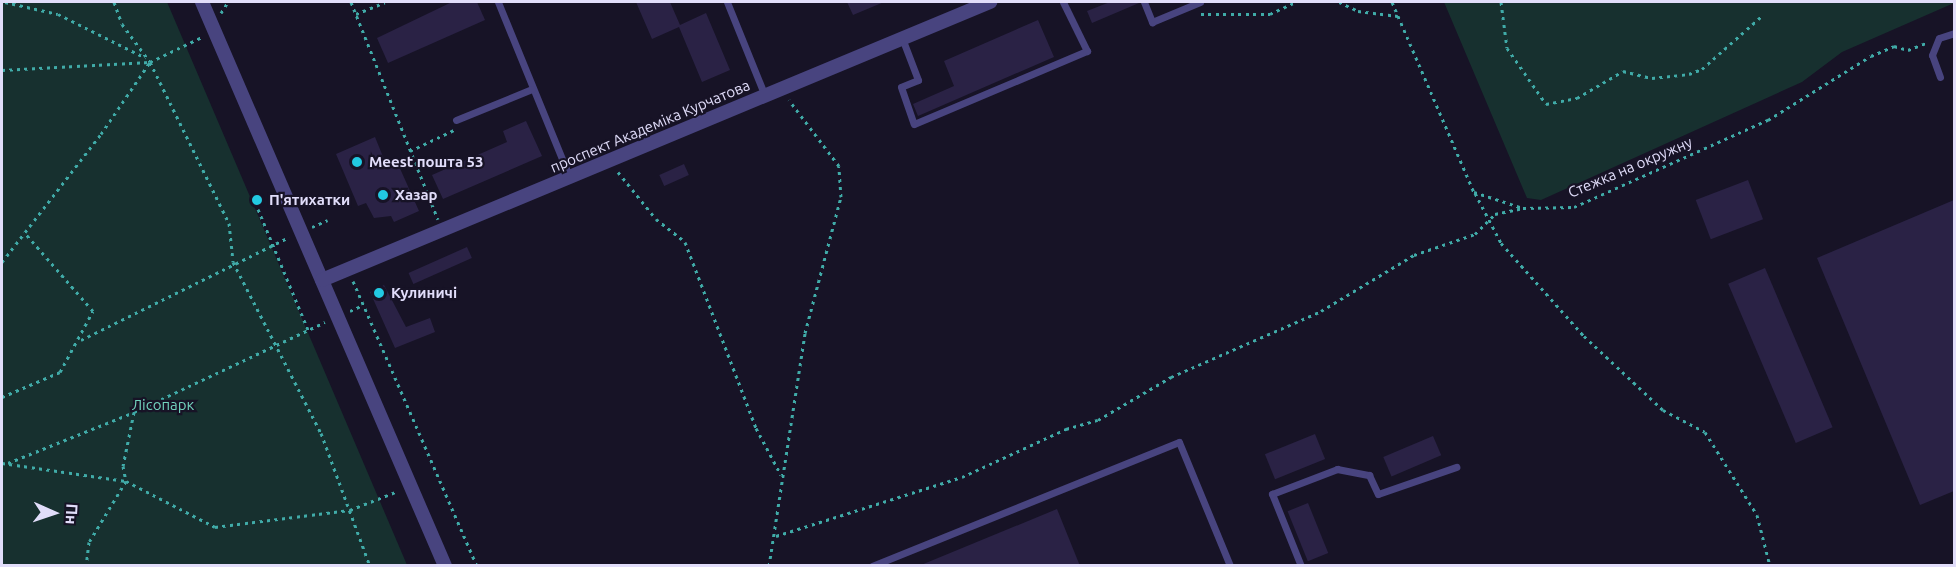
<!DOCTYPE html>
<meta charset="utf-8">
<style>
body{margin:0}
#map{position:relative;width:1956px;height:567px;overflow:hidden;background:#171326;font-family:Ubuntu,sans-serif}
div>[style]{position:absolute}
[style*='--x']{left:calc(var(--x)*1px);top:calc(var(--y)*1px);width:calc(var(--w)*1px);rotate:calc(var(--a)*1deg)}
.green>*{inset:0;background:#17302f}
.building>*{inset:0;background:#2a2245;transform-origin:0 0}
.path>*{height:3px;margin-top:-1.5px;transform-origin:0;background:repeating-linear-gradient(90deg,#40aba8 0 3px,transparent 0 7.5px)}
.lane>*{height:7px;margin:-3.5px;padding:0 3.5px;transform-origin:3.5px;border-radius:3.5px;background:#48447f}
.street>*{height:14px;margin:-7px;padding:0 7px;transform-origin:7px;border-radius:7px;background:#48447f}
.dots>*{width:16px;height:16px;translate:-50% -50%;box-sizing:border-box;border:3px solid #171326;border-radius:50%}
span{translate:-50% -50%;white-space:nowrap;text-align:center;line-height:1.15;-webkit-text-stroke:4.5px #171326;paint-order:stroke}
.street-label{font-size:15px;color:#e1ddfa}
.poi-label{font-size:15px;color:#e1ddfa;font-weight:700}
.left{translate:0 -50%;text-align:left}
.park-label{font-size:15px;color:#72d2bd}
.frame{position:absolute;inset:0;border:3px solid #e1ddfa;pointer-events:none}
.north{position:absolute;left:24px;top:483px;width:60px;height:60px;-webkit-text-stroke:4px #171326;paint-order:stroke;rotate:93deg;font-size:16px;font-weight:700;line-height:24px;text-align:center;color:#e1ddfa}
.north::after{content:'';display:block;margin:auto;width:21px;height:27px;background:#e1ddfa;clip-path:polygon(50% 0,100% 100%,50% 72%,0 100%)}
</style>
<div id="map">
<div class="green">
<i style="clip-path:polygon(2px 2px,167px 2px,407px 565px,2px 565px)"></i>
<i style="clip-path:polygon(1444px 2px,1954px 2px,1954px 3px,1842px 52px,1802px 82px,1541px 200px,1527px 198px)"></i>
</div>
<div class="building">
<i style="clip-path:polygon(452px 2px,477px 2px,485px 20px,388px 63px,377px 38px)"></i>
<i style="clip-path:polygon(636px 2px,670px 2px,680px 25px,706px 13px,730px 70px,702px 82px,679px 27px,652px 39px)"></i>
<i style="clip-path:polygon(847px 2px,884px 2px,853px 15px)"></i>
<i style="clip-path:polygon(1110px 2px,1138px 2px,1139px 3px,1092px 23px,1087px 11px)"></i>
<i style="clip-path:polygon(1038px 20px,1054px 57px,918px 116px,913px 104px,954px 86px,944px 61px)"></i>
<i style="clip-path:polygon(526px 121px,542px 156px,443px 199px,432px 175px,507px 142px,503px 131px)"></i>
<i style="clip-path:polygon(375px 137px,388px 169px,398px 164px,419px 211px,394px 222px,391px 216px,374px 218px,366px 203px,358px 206px,336px 154px)"></i>
<i style="left:684px;top:164px;width:12px;height:27px;rotate:66deg"></i>
<i style="left:1748px;top:180px;width:42px;height:56px;rotate:69deg"></i>
<i style="clip-path:polygon(1954px 200px,1954px 491px,1920px 505px,1817px 258px)"></i>
<i style="left:467px;top:247px;width:12px;height:64px;rotate:66deg"></i>
<i style="left:1765px;top:268px;width:173px;height:40px;rotate:67deg"></i>
<i style="clip-path:polygon(384px 285px,406px 327px,430px 318px,435px 332px,395px 348px,370px 292px)"></i>
<i style="left:1315px;top:434px;width:27px;height:54px;rotate:68deg"></i>
<i style="left:1433px;top:436px;width:21px;height:54px;rotate:67deg"></i>
<i style="left:1308px;top:503px;width:54px;height:22px;rotate:68deg"></i>
<i style="clip-path:polygon(1057px 509px,1080px 566px,921px 566px,921px 565px)"></i>
</div>
<div class="path">
<i style="--x:5;--y:2;--w:54;--a:12.8"></i>
<i style="--x:58;--y:14;--w:98;--a:26.6"></i>
<i style="--x:114;--y:2;--w:23;--a:70"></i>
<i style="--x:122;--y:24;--w:47;--a:53.6"></i>
<i style="--x:150;--y:62;--w:179;--a:63.9"></i>
<i style="--x:229;--y:223;--w:39;--a:84"></i>
<i style="--x:233;--y:262;--w:192;--a:62.8"></i>
<i style="--x:321;--y:433;--w:142;--a:69.8"></i>
<i style="--x:351;--y:2;--w:234;--a:68.2"></i>
<i style="--x:1339;--y:2;--w:21;--a:25"></i>
<i style="--x:1358;--y:11;--w:40;--a:7.1"></i>
<i style="--x:1392;--y:2;--w:207;--a:66.7"></i>
<i style="--x:1474;--y:192;--w:52;--a:18.1"></i>
<i style="--x:1523;--y:208;--w:51;--a:-1.1"></i>
<i style="--x:1574;--y:207;--w:213;--a:-24.2"></i>
<i style="--x:1768;--y:120;--w:121;--a:-31.9"></i>
<i style="--x:1871;--y:56;--w:25;--a:-23"></i>
<i style="--x:1894;--y:46;--w:15;--a:16"></i>
<i style="--x:1908;--y:50;--w:19;--a:-21"></i>
<i style="--x:1501;--y:2;--w:46;--a:82.6"></i>
<i style="--x:1507;--y:48;--w:68;--a:55.1"></i>
<i style="--x:1546;--y:104;--w:32;--a:-11"></i>
<i style="--x:1577;--y:98;--w:53;--a:-30.4"></i>
<i style="--x:1623;--y:71;--w:30;--a:14"></i>
<i style="--x:1652;--y:78;--w:37;--a:-6"></i>
<i style="--x:1689;--y:74;--w:14;--a:-21"></i>
<i style="--x:1702;--y:69;--w:80;--a:-41.5"></i>
<i style="--x:221;--y:13;--w:13;--a:-58"></i>
<i style="--x:356;--y:14;--w:31;--a:-22"></i>
<i style="--x:1201;--y:14;--w:69;--a:0"></i>
<i style="--x:1270;--y:14;--w:29;--a:-25"></i>
<i style="--x:2;--y:70;--w:148;--a:-3.1"></i>
<i style="--x:410;--y:151;--w:49;--a:-25.5"></i>
<i style="--x:618;--y:172;--w:60;--a:51"></i>
<i style="--x:656;--y:219;--w:37;--a:38"></i>
<i style="--x:685;--y:242;--w:199;--a:69.1"></i>
<i style="--x:756;--y:428;--w:53;--a:62"></i>
<i style="--x:1475;--y:193;--w:56;--a:62.5"></i>
<i style="--x:1501;--y:243;--w:125;--a:48.3"></i>
<i style="--x:1584;--y:336;--w:108;--a:43.1"></i>
<i style="--x:1663;--y:410;--w:47;--a:27.6"></i>
<i style="--x:1705;--y:432;--w:98;--a:57.9"></i>
<i style="--x:1757;--y:515;--w:53;--a:75.7"></i>
<i style="--x:258;--y:209;--w:131;--a:67.5"></i>
<i style="--x:312;--y:227;--w:17;--a:-24"></i>
<i style="--x:2;--y:262;--w:162;--a:-52.3"></i>
<i style="--x:101;--y:134;--w:87;--a:-55.8"></i>
<i style="--x:150;--y:62;--w:58;--a:-25.7"></i>
<i style="--x:353;--y:281;--w:311;--a:66.5"></i>
<i style="--x:350;--y:311;--w:14;--a:-25"></i>
<i style="--x:81;--y:340;--w:232;--a:-26.3"></i>
<i style="--x:2;--y:397;--w:63;--a:-23.3"></i>
<i style="--x:60;--y:372;--w:69;--a:-61.6"></i>
<i style="--x:93;--y:311;--w:105;--a:-131.1"></i>
<i style="--x:134;--y:412;--w:211;--a:-25.2"></i>
<i style="--x:2;--y:463;--w:125;--a:8.3"></i>
<i style="--x:126;--y:481;--w:100;--a:27.3"></i>
<i style="--x:215;--y:527;--w:136;--a:-7.2"></i>
<i style="--x:350;--y:510;--w:52;--a:-21.6"></i>
<i style="--x:8;--y:463;--w:136;--a:-22"></i>
<i style="--x:134;--y:412;--w:55;--a:101.5"></i>
<i style="--x:123;--y:466;--w:15;--a:79"></i>
<i style="--x:126;--y:481;--w:71;--a:121.2"></i>
<i style="--x:89;--y:542;--w:24;--a:97"></i>
<i style="--x:776;--y:536;--w:195;--a:-17.6"></i>
<i style="--x:962;--y:477;--w:115;--a:-24.8"></i>
<i style="--x:1066;--y:429;--w:33;--a:-16"></i>
<i style="--x:1098;--y:420;--w:85;--a:-30.5"></i>
<i style="--x:1171;--y:377;--w:164;--a:-23.7"></i>
<i style="--x:1321;--y:311;--w:109;--a:-31.1"></i>
<i style="--x:1414;--y:255;--w:65;--a:-19"></i>
<i style="--x:1475;--y:234;--w:28;--a:-45"></i>
<i style="--x:1495;--y:214;--w:29;--a:-12"></i>
<i style="--x:769;--y:566;--w:236;--a:-81.2"></i>
<i style="--x:805;--y:333;--w:141;--a:-75.2"></i>
<i style="--x:841;--y:197;--w:31;--a:-94"></i>
<i style="--x:839;--y:166;--w:83;--a:-127.1"></i>
</div>
<div class="lane">
<i style="--x:498;--y:2;--w:190;--a:67.8"></i>
<i style="--x:727;--y:2;--w:101;--a:68"></i>
<i style="--x:1144;--y:2;--w:22;--a:68"></i>
<i style="--x:1152;--y:22;--w:52;--a:-22.6"></i>
<i style="--x:902;--y:38;--w:45;--a:69.1"></i>
<i style="--x:918;--y:80;--w:18;--a:158"></i>
<i style="--x:901;--y:87;--w:39;--a:71"></i>
<i style="--x:914;--y:124;--w:188;--a:-22.9"></i>
<i style="--x:1087;--y:51;--w:55;--a:-116.1"></i>
<i style="--x:1940;--y:77;--w:23;--a:-110"></i>
<i style="--x:1932;--y:55;--w:18;--a:-68"></i>
<i style="--x:1939;--y:38;--w:16;--a:-18"></i>
<i style="--x:456;--y:120;--w:82;--a:-22.2"></i>
<i style="--x:872;--y:566;--w:331;--a:-22"></i>
<i style="--x:1179;--y:442;--w:134;--a:67.6"></i>
<i style="--x:1301;--y:566;--w:78;--a:-111.9"></i>
<i style="--x:1272;--y:494;--w:70;--a:-21"></i>
<i style="--x:1337;--y:469;--w:33;--a:11"></i>
<i style="--x:1369;--y:475;--w:21;--a:65"></i>
<i style="--x:1378;--y:494;--w:83;--a:-19.1"></i>
</div>
<div class="street">
<i style="--x:202;--y:2;--w:614;--a:66.69"></i>
<i style="--x:322;--y:280;--w:724;--a:-22.6"></i>
</div>
<div class="dots">
<i style="left:357px;top:162px;background:#22c9e2"></i>
<i style="left:383px;top:195px;background:#22c9e2"></i>
<i style="left:257px;top:200px;background:#22c9e2"></i>
<i style="left:379px;top:293px;background:#22c9e2"></i>
</div>
<div class="street-label">
<span style="left:650px;top:126px;rotate:-23deg">проспект Академіка Курчатова</span>
<span style="left:1630px;top:167px;rotate:-23deg">Стежка на окружну</span>
</div>
<div class="poi-label">
<span class="left" style="left:369px;top:162px">Meest пошта 53</span>
<span class="left" style="left:395px;top:195px">Хазар</span>
<span class="left" style="left:269px;top:200px">П'ятихатки</span>
<span class="left" style="left:391px;top:293px">Кулиничі</span>
</div>
<div class="park-label">
<span style="left:163px;top:405px">Лісопарк</span>
</div>
<div class="frame"></div>
<div class="north">Пн</div>
</div>
